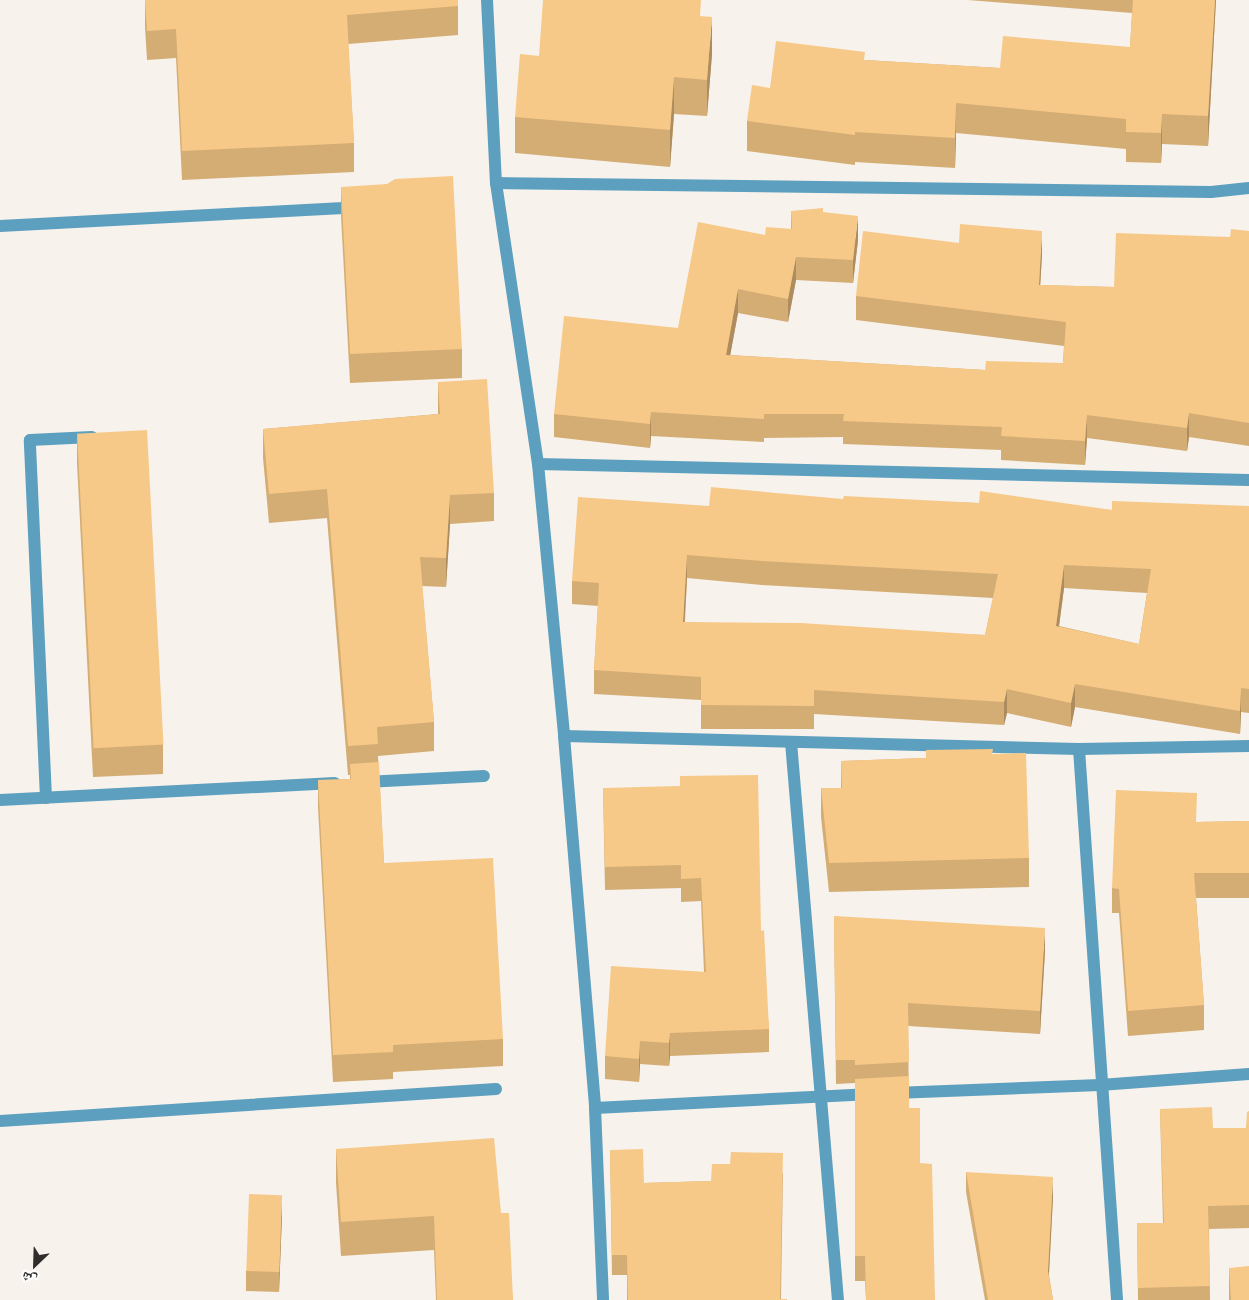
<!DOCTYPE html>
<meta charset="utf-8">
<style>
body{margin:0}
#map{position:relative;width:1249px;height:1300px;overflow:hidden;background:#f7f2ec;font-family:Helvetica,"Noto Naskh Arabic",sans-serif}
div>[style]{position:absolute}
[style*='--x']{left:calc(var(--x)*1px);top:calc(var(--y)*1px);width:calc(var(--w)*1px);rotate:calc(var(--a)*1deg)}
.service>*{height:12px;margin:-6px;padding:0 6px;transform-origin:6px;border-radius:6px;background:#5c9fbe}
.minor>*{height:12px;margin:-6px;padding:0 6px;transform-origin:6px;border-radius:6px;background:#5c9fbe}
.wall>*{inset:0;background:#d4ad75}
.shaded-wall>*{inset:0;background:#ad8d5f}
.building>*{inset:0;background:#f7c988;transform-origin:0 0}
span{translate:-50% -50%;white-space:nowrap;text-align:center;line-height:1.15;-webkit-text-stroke:4px #fff;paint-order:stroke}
.north{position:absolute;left:10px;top:1240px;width:50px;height:50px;-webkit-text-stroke:4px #fff;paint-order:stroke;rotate:204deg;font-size:14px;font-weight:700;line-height:20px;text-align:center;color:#302e2c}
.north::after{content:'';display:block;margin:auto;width:18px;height:22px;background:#302e2c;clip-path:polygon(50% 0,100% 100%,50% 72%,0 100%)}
</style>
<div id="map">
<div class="service">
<i style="--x:0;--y:226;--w:358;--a:-3"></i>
<i style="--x:365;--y:782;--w:119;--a:-2.9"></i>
<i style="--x:46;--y:798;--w:358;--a:-92.6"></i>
<i style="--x:30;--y:440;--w:62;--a:-2.8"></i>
<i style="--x:0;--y:800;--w:335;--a:-2.9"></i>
<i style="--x:0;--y:1121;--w:497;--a:-3.7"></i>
</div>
<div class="minor">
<i style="--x:487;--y:0;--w:183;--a:87.2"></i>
<i style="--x:496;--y:183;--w:284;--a:81.5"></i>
<i style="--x:538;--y:464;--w:273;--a:84.5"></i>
<i style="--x:564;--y:736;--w:373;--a:85.2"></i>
<i style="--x:595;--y:1108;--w:192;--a:87.6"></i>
<i style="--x:496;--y:183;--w:715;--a:0.72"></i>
<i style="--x:1211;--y:192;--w:38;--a:-6"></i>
<i style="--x:538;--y:464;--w:711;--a:1.29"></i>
<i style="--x:564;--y:736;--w:515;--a:1.45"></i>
<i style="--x:1079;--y:749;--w:170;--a:-1"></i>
<i style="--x:791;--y:742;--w:560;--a:85.19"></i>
<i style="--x:1079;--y:749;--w:552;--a:86.05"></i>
<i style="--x:894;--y:1093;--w:206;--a:-2.2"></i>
<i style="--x:1100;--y:1085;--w:149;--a:-4.2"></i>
<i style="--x:595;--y:1108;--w:277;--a:-2.9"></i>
</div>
<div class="wall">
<i style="clip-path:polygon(145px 0,458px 6px,458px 35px,348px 44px,354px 143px,354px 172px,182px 180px,176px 58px,147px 60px,145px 27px)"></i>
<i style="clip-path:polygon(968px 0,1216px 0,1208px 146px,1162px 144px,1161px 163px,1126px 162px,1126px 149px,956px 133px,955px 168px,855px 162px,855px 165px,747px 151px,747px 121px,770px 88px,865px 60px,1000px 68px,1130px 47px,1132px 13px)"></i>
<i style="clip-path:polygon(701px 16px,712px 54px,707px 116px,674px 114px,670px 167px,515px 153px,515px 117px,539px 56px)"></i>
<i style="clip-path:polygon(341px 187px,462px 349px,462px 378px,350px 383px,341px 216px)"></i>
<i style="clip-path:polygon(791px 211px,823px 212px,858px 240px,853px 283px,796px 280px,788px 322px,738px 313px,730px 355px,985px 370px,1063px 363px,1064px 346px,856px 320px,856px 296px,1042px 254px,1040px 285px,1114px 287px,1230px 237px,1249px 231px,1249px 446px,1189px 437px,1187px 451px,1087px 438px,1085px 465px,1001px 460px,1001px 450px,843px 444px,843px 437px,764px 438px,764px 442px,651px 436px,650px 448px,554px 437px,554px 414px,678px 328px,765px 235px,791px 229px)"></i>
<i style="clip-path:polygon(438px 382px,494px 493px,494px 521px,450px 524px,446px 587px,422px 586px,434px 722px,434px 751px,378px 756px,384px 863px,503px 1039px,503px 1066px,393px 1072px,393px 1079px,333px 1082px,318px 807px,318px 780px,350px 779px,350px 775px,348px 775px,327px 518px,269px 523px,263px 458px,263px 429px,438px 414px)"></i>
<i style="clip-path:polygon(77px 434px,163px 745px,163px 774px,93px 777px,77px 463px)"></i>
<i style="clip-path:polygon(evenodd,843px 499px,979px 503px,1112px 510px,1249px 506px,1249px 713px,1241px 712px,1240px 734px,1075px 707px,1071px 727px,1007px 713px,1004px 725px,814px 714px,814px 729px,701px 729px,701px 700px,594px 694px,594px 670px,598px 606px,572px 604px,572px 581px,709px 506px,843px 499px,687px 578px,762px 585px,993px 598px,985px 635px,685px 622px,687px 578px,843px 499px,1064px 588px,1147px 593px,1139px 644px,1059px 626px,1064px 588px)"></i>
<i style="clip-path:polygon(993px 754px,1029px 858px,1029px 887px,829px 892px,821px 817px,821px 788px,841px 788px,841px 761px,926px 758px)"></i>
<i style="clip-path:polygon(603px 788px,761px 931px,769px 1029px,769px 1052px,670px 1056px,669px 1066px,640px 1064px,639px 1082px,605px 1079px,605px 1056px,704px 972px,701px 901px,681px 902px,681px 888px,605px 890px)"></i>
<i style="clip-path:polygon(1249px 821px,1249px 898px,1196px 898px,1204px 1005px,1204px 1030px,1128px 1036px,1119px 913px,1112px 913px,1112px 888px,1197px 822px)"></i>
<i style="clip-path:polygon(834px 916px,1045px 951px,1040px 1034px,908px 1026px,909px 1108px,920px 1163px,935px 1300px,866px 1300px,865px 1281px,855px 1281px,855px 1083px,836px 1084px)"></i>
<i style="clip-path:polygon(1160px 1109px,1213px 1128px,1246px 1128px,1249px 1111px,1249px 1228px,1209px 1229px,1210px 1300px,1138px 1300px,1137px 1223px,1163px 1223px)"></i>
<i style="clip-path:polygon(336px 1149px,501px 1213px,513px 1300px,436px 1300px,434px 1250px,341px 1256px,336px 1183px)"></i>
<i style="clip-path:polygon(610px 1150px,644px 1183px,711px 1181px,783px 1173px,781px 1299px,787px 1300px,627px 1300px,627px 1275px,612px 1275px)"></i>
<i style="clip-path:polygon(966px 1172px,1053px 1197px,1049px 1275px,1053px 1300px,985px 1300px,966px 1192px)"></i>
<i style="clip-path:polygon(282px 1215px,279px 1292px,246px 1291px,246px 1271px)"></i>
<i style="clip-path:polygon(1229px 1268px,1249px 1300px,1229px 1300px)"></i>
</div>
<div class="shaded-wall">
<i style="clip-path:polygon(1215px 0,1216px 0,1208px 146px,1208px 116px)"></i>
<i style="clip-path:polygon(712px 17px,712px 54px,707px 116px,707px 80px)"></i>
<i style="clip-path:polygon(674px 77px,674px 114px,670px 167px,670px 130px)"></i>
<i style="clip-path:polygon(956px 103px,956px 133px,955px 168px,955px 138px)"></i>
<i style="clip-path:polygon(1162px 114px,1162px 144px,1161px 163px,1161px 133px)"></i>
<i style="clip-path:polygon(858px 216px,858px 240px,853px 283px,853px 260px)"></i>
<i style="clip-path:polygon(1042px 231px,1042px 254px,1039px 308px,1039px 285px)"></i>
<i style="clip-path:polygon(796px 257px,796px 280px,788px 322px,788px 299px)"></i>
<i style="clip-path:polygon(738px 289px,738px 313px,726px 378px,726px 355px)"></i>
<i style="clip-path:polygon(651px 412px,651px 436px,650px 448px,650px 424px)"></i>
<i style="clip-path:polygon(1189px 413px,1189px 437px,1187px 451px,1187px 428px)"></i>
<i style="clip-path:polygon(1087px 415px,1087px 438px,1085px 465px,1085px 441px)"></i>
<i style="clip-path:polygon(450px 495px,450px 524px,446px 587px,446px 558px)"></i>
<i style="clip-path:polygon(687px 555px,687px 578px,683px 645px,683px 622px)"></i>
<i style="clip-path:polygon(1064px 565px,1064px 588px,1056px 649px,1056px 626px)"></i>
<i style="clip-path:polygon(1075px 684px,1075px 707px,1071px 727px,1071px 703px)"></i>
<i style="clip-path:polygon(1241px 688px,1241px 712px,1240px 734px,1240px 711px)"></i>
<i style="clip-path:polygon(1007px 689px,1007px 713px,1004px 725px,1004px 702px)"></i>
<i style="clip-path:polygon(1045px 928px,1045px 951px,1040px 1034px,1040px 1011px)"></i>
<i style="clip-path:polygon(670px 1033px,670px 1056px,669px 1066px,669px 1043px)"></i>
<i style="clip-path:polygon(640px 1041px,640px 1064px,639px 1082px,639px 1059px)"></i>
<i style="clip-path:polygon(1053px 1177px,1053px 1197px,1048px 1291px,1048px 1271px)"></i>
<i style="clip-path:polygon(282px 1195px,282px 1215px,279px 1292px,279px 1272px)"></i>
</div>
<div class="building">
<i style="clip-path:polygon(145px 0,458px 0,458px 6px,347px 15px,354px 143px,182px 151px,176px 29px,147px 31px)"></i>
<i style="clip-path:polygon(543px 0,701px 0,700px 16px,712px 17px,707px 80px,674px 77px,670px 130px,515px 117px,520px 54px,539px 56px)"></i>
<i style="clip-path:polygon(1133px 0,1215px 0,1208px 116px,1162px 114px,1161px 133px,1126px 132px,1126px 119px,956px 103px,955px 138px,855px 132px,855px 135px,747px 121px,752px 85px,770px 88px,776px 41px,865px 52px,864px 60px,1000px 68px,1003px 36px,1130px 47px)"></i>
<i style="clip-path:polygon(453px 176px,462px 349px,350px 354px,341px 187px,387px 184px,395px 179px)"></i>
<i style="clip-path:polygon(823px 208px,823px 212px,858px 216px,853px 260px,796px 257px,788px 299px,738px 289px,726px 355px,985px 370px,986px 361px,1063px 363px,1066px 322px,856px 296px,863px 231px,959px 243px,960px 224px,1042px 231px,1039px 285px,1114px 287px,1116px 233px,1230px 237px,1231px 229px,1249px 231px,1249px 423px,1189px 413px,1187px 428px,1087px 415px,1085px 441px,1001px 436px,1002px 427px,843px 421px,844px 414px,764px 414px,764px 419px,651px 412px,650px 424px,554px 414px,564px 316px,678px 328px,698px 222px,765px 235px,766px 227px,792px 229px,791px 211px)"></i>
<i style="clip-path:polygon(487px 379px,494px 493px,450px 495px,446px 558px,420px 557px,434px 722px,377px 727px,378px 744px,348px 746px,327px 489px,269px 494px,263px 429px,440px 414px,438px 382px)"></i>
<i style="left:147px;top:430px;width:315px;height:70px;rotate:87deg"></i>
<i style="clip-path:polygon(evenodd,711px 487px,843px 499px,844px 496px,979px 503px,980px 491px,1112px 510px,1112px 501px,1249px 506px,1249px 689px,1241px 688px,1240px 711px,1075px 684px,1071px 703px,1007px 689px,1004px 702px,814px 690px,814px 706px,701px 705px,701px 677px,594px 670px,599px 583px,572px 581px,578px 497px,709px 506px,711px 487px,687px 555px,762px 561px,998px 574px,985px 635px,801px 623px,683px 622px,687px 555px,711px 487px,1064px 565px,1151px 569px,1139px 644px,1056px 626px,1064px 565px)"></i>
<i style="clip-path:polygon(993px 749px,992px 754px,1026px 753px,1029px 858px,829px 863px,821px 788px,842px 788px,841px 761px,926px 758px,926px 750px)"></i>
<i style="clip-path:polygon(379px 762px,384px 863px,493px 858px,503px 1039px,393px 1045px,393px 1052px,333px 1055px,318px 780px,351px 779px,350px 764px)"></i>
<i style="clip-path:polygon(758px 775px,761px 931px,764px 930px,769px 1029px,670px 1033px,669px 1043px,640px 1041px,639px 1059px,605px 1056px,611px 966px,706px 972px,701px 878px,681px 879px,681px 865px,605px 867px,603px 788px,680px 786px,680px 776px)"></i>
<i style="clip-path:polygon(1116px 790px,1197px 793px,1196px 822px,1249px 821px,1249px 873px,1194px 873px,1204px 1005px,1128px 1011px,1119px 889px,1112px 888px)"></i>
<i style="clip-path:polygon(834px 916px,1045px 928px,1040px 1011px,908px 1003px,909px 1062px,855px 1065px,855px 1060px,836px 1060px)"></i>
<i style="clip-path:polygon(909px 1076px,909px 1108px,920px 1108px,920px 1163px,932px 1164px,935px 1300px,866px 1300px,865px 1256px,855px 1256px,855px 1079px)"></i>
<i style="clip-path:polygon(1212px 1107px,1213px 1128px,1246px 1128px,1247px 1112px,1249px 1111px,1249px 1205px,1208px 1206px,1210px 1286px,1138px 1288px,1137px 1223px,1164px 1223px,1160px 1109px)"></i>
<i style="clip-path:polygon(494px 1138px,501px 1213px,509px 1213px,513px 1300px,437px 1300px,434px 1216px,341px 1222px,336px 1149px)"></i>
<i style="clip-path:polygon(643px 1149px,644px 1183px,711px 1181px,712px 1164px,730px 1164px,731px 1152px,783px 1153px,780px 1299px,787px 1299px,787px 1300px,628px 1300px,627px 1255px,612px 1255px,610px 1150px)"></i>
<i style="clip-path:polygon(966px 1172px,1053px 1177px,1048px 1271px,1053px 1300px,988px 1300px)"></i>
<i style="left:249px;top:1194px;width:33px;height:77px;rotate:2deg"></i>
<i style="clip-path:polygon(1249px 1266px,1249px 1300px,1231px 1300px,1229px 1268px)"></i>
</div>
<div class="north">ش</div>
</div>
